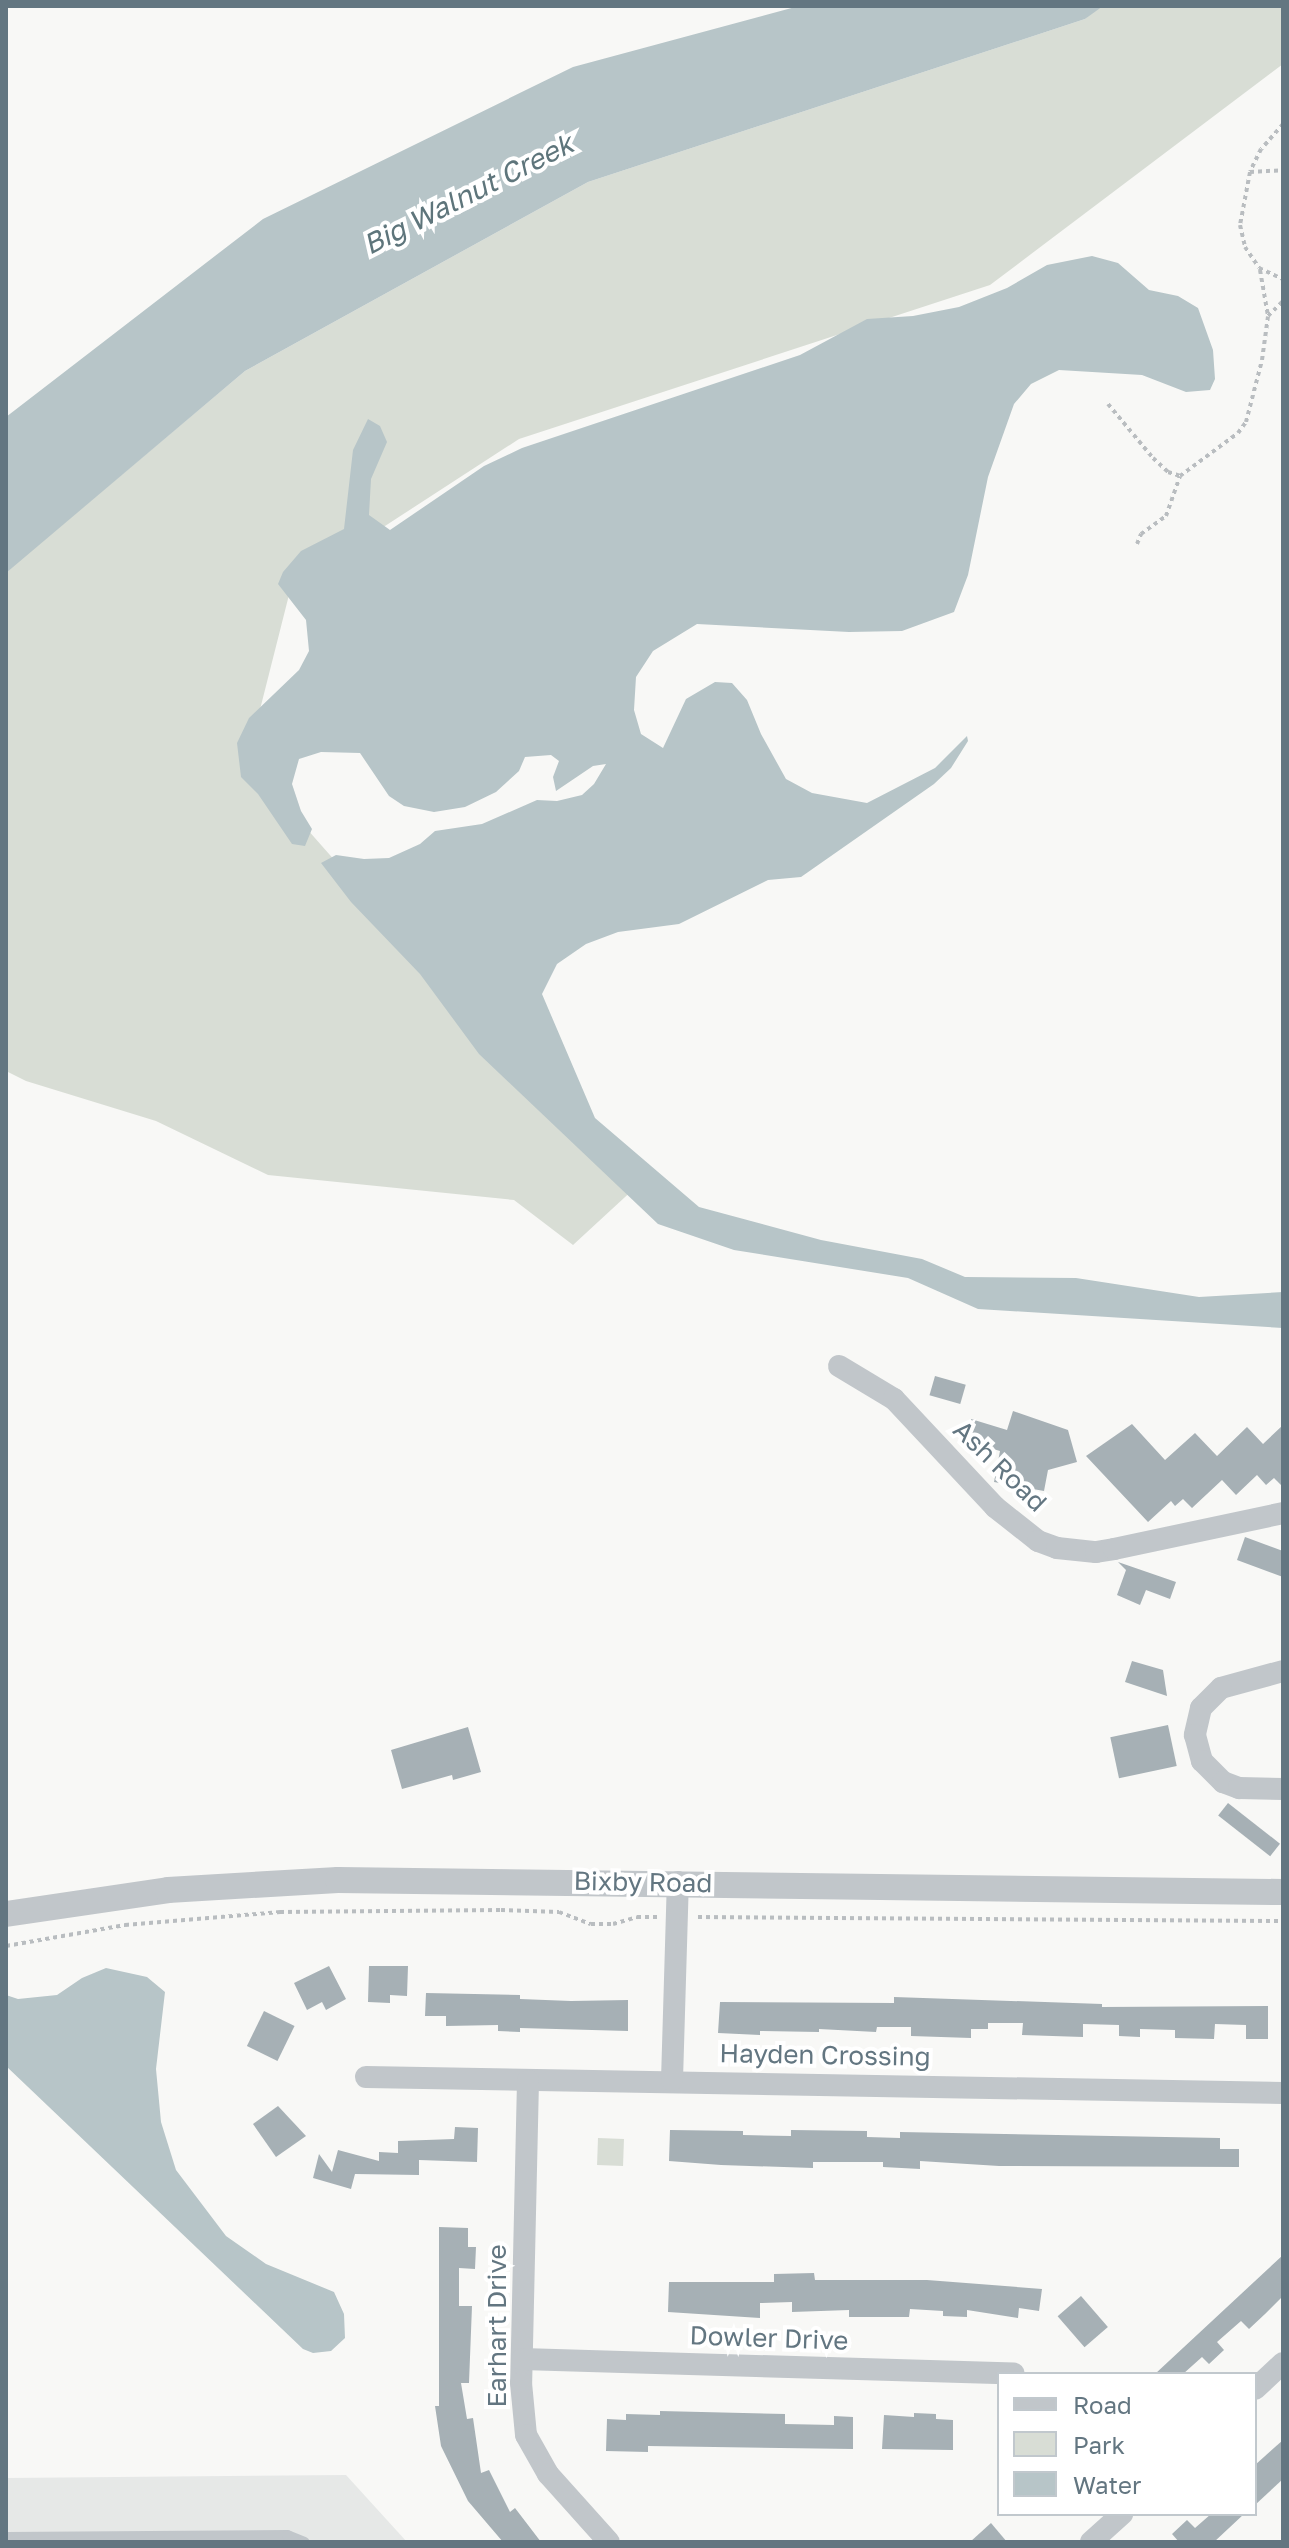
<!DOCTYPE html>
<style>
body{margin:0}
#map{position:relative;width:1289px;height:2548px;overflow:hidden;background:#f8f8f6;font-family:"Golos Text",sans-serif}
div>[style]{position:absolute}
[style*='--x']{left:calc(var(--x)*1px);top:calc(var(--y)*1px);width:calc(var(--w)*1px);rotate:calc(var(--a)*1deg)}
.built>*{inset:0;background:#e6e8e7}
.green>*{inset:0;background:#d8ddd5;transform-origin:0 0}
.water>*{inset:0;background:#b7c5c8}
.building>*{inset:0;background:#a6b0b5;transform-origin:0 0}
.path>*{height:4px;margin-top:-2px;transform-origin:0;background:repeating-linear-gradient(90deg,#b9bdc0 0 4px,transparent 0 8px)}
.service>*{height:11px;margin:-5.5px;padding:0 5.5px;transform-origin:5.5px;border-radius:5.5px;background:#c1c6ca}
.minor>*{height:22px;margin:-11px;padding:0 11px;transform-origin:11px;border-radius:11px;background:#c1c6ca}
.tertiary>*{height:26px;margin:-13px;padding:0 13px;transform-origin:13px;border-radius:13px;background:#c1c6ca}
span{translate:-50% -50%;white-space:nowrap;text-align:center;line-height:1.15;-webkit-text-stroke:8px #fff;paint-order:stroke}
.street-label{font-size:26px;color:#637681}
.water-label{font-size:28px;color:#5e757b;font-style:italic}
.frame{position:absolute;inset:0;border:8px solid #637681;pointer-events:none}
.legend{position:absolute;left:997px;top:2372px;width:260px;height:144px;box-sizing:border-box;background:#fff;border:2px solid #c1c8cd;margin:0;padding:10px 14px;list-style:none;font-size:24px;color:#637681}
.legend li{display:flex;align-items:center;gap:16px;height:40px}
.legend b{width:40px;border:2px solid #c1c8cd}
</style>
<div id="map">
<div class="built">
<i style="clip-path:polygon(346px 2475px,407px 2542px,6px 2542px,6px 2478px)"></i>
</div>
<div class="green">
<i style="clip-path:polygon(1100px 6px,1283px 6px,1283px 64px,990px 285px,519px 439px,291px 587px,247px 761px,510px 1059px,637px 1186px,573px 1245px,514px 1200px,268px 1175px,156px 1121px,26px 1081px,6px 1071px,6px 573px,13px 566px,245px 371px,588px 182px,1085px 19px)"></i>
<i style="left:598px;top:2138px;width:26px;height:27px;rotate:2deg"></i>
</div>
<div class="water">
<i style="clip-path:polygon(799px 6px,1103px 6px,1085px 19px,588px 182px,245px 371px,6px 573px,6px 417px,263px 219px,573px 67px)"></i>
<i style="clip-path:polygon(1092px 256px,1118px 263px,1149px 290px,1178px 296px,1198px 308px,1213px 350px,1215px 379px,1210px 390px,1186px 392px,1142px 375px,1059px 370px,1031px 384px,1014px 404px,988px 477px,968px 575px,954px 612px,902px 631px,849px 632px,697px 624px,653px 651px,636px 677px,634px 710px,641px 734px,663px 748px,686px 699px,715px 682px,732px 683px,747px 700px,761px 734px,786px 779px,812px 793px,867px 803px,935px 768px,967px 736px,968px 741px,951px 768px,934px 784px,801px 877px,768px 880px,679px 924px,618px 932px,586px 944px,557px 964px,542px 994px,595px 1118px,699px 1207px,821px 1240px,922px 1259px,965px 1277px,1076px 1278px,1199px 1297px,1283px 1292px,1283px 1328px,978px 1309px,908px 1278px,734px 1250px,658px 1224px,479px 1054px,420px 974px,351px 902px,321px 863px,336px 855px,364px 859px,389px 858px,420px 844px,435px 831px,482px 824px,537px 800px,557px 801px,582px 795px,594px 784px,606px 764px,593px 766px,556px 791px,553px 777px,559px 761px,551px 755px,525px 757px,519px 771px,496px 792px,465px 807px,434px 812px,404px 806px,389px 796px,360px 753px,321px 752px,299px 759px,292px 784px,301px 811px,312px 829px,305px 846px,292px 844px,258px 794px,241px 777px,237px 743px,249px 718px,299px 670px,309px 651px,306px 620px,278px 584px,283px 572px,301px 551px,344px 529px,353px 450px,368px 419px,380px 426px,387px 442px,371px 479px,369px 515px,390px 530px,484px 466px,522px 448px,800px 355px,867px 319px,913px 316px,959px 307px,1007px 288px,1047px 265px)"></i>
<i style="clip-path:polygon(106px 1968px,147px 1977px,165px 1992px,156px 2069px,161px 2122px,176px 2170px,226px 2236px,266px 2264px,334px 2292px,344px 2314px,345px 2338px,331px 2351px,313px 2353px,303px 2349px,6px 2066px,6px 1995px,18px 1999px,57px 1995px,82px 1978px)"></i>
</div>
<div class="building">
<i style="left:935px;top:1376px;width:32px;height:20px;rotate:16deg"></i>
<i style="clip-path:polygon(1013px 1411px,1068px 1430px,1077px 1462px,1048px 1470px,1044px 1491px,994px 1482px,1000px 1451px,966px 1441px,971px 1419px,1007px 1430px)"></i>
<i style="clip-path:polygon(1132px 1424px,1165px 1460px,1195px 1433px,1217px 1456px,1247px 1427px,1263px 1444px,1283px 1425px,1283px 1487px,1274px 1478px,1266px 1485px,1257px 1475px,1236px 1495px,1222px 1480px,1192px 1508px,1183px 1499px,1175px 1506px,1171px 1501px,1148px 1522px,1086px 1456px)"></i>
<i style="clip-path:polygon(1245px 1537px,1283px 1551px,1283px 1577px,1237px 1560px)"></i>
<i style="clip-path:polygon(1118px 1562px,1176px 1582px,1170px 1599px,1146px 1590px,1140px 1605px,1117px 1595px,1126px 1570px)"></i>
<i style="clip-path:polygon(1132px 1661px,1163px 1670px,1167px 1696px,1125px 1682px)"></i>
<i style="left:1168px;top:1725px;width:42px;height:59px;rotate:78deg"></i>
<i style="clip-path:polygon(468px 1727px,481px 1772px,453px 1780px,452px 1775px,402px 1789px,391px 1750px)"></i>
<i style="left:1228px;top:1803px;width:66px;height:16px;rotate:38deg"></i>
<i style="clip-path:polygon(329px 1966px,346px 1999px,326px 2010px,322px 2002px,307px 2010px,294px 1983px)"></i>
<i style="clip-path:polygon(369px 1966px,408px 1966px,407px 1996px,390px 1995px,390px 2003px,368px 2002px)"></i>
<i style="clip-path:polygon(426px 1993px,520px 1995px,520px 1999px,571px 2001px,628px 2000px,628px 2031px,520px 2028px,520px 2032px,498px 2031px,498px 2025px,446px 2026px,446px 2016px,425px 2016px)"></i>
<i style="clip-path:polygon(894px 1997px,1102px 2004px,1102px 2007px,1268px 2006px,1268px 2039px,1246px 2039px,1246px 2025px,1215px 2024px,1214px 2039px,1175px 2038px,1175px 2030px,1140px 2029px,1140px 2037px,1119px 2036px,1119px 2025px,1083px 2024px,1083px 2037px,1022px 2035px,1023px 2023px,988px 2023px,988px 2029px,971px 2029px,971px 2038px,911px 2036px,911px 2027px,877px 2027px,876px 2032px,819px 2029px,819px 2032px,760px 2031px,760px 2035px,718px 2033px,720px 2002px,894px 2003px)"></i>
<i style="left:264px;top:2011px;width:34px;height:39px;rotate:26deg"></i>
<i style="clip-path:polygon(278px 2106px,306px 2136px,276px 2157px,253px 2124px)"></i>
<i style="clip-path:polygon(455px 2127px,478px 2128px,477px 2162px,419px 2160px,419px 2175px,355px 2174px,351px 2189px,313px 2178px,319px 2154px,332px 2172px,338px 2150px,379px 2161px,379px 2152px,398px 2153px,398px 2141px,454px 2139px)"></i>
<i style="clip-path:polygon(670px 2130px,743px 2131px,743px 2135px,791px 2136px,791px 2130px,867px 2131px,867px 2137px,900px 2138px,900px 2132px,1220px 2138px,1220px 2149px,1239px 2149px,1239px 2167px,999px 2166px,920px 2161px,920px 2169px,883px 2167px,883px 2162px,813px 2162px,813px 2168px,721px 2165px,669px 2161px)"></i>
<i style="clip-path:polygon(439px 2227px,468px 2228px,468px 2247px,476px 2247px,475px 2269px,459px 2268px,459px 2306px,472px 2306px,469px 2383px,461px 2383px,467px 2419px,473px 2418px,481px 2473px,489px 2470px,510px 2512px,515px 2508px,541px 2542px,503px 2542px,468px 2501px,441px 2446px,435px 2406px,439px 2406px)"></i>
<i style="clip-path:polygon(1283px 2255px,1283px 2296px,1265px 2314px,1249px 2329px,1241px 2321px,1217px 2342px,1224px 2350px,1209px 2364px,1202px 2357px,1183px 2374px,1155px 2374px)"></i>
<i style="clip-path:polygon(814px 2273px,815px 2280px,927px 2280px,1042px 2289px,1039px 2311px,1019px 2308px,1018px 2318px,967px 2310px,967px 2317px,943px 2316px,943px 2311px,910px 2309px,909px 2317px,849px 2317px,849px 2310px,792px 2312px,792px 2302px,760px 2303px,760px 2318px,668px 2312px,669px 2282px,774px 2282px,774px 2274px)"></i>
<i style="left:1081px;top:2296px;width:41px;height:31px;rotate:49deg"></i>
<i style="clip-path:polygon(660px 2411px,785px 2414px,785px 2424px,834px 2425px,834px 2416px,853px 2417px,853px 2449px,648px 2446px,648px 2452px,606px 2451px,607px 2419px,626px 2420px,626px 2414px,660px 2415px)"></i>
<i style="clip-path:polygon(914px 2413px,936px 2414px,936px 2419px,953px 2420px,953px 2450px,882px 2449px,884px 2415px,914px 2417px)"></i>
<i style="clip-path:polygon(1283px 2440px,1283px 2479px,1255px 2505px,1255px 2465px)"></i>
<i style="clip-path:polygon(1211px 2514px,1244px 2514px,1214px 2542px,1179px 2542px,1172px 2534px,1187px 2520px,1195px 2528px)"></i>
<i style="clip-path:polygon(991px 2523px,1007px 2542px,970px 2542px)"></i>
</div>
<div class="path">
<i style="--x:1283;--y:124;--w:33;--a:131"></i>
<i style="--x:1261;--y:149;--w:25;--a:116"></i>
<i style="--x:1250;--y:172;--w:54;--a:100.7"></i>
<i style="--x:1240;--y:225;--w:23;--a:77"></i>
<i style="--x:1245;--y:247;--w:25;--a:56"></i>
<i style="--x:1259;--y:268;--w:26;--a:25"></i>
<i style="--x:1250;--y:172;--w:33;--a:-3"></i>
<i style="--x:1260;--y:270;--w:47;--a:80.1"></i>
<i style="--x:1108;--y:404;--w:70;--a:50.2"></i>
<i style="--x:1153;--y:458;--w:21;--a:43"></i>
<i style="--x:1168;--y:472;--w:13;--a:18"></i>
<i style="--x:1137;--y:544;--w:11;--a:-68"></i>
<i style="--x:1141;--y:534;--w:31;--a:-36"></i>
<i style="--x:1166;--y:516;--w:42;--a:-70.7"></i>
<i style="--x:1180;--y:476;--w:72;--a:-36.6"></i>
<i style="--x:1238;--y:433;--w:14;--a:-54"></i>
<i style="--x:1246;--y:422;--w:64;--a:-75.5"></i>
<i style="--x:1262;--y:360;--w:44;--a:-82.2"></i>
<i style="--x:1268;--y:316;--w:21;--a:-45"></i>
<i style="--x:698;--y:1917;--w:585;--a:0.39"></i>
<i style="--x:6;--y:1946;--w:121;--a:-10"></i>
<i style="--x:125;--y:1925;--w:156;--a:-4.8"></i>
<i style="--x:280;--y:1912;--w:221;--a:-0.5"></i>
<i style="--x:501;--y:1910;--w:58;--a:2"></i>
<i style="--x:559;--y:1912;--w:34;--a:21"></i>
<i style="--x:591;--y:1924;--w:22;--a:0"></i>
<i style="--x:613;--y:1924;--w:25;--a:-16"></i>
<i style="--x:637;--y:1917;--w:21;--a:0"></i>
</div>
<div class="service">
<i style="--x:6;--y:2537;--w:281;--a:-0.4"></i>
<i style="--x:287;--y:2535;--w:18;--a:22"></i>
</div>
<div class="minor">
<i style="--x:839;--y:1366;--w:64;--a:31"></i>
<i style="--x:894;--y:1399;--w:148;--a:46.9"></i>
<i style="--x:995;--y:1507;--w:55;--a:38.3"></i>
<i style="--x:1038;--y:1541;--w:20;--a:20"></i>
<i style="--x:1057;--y:1548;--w:39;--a:6"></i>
<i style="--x:1096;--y:1552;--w:18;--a:-9"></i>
<i style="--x:1114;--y:1549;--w:173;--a:-12"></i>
<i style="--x:1283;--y:1671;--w:64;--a:164.7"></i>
<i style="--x:1221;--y:1688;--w:28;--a:135"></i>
<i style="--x:1201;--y:1708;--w:28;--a:103"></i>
<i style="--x:1195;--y:1735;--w:27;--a:75"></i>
<i style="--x:1202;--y:1761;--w:30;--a:45"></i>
<i style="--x:1223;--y:1782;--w:17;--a:21"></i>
<i style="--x:1239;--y:1788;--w:44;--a:1.3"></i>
<i style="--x:366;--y:2077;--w:917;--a:1"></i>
<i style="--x:672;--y:2080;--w:198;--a:-88.3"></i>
<i style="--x:528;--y:2081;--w:302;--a:91.3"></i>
<i style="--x:521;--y:2383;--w:52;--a:84.5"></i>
<i style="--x:526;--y:2435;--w:45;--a:60.6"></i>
<i style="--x:548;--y:2474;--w:91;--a:48.1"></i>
<i style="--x:522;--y:2359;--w:492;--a:1.7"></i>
<i style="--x:1255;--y:2389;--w:38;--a:-43"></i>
<i style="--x:1091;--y:2542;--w:42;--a:-42.1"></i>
</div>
<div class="tertiary">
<i style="--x:6;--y:1914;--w:164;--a:-8.4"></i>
<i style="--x:168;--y:1890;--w:170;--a:-3.4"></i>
<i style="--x:338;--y:1880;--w:945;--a:0.73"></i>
</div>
<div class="street-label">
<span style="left:1000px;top:1466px;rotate:44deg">Ash Road</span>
<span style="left:643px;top:1882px;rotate:1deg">Bixby Road</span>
<span style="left:825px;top:2055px;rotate:1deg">Hayden Crossing</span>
<span style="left:497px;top:2326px;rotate:-90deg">Earhart Drive</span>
<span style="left:769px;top:2338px;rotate:2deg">Dowler Drive</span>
</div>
<div class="water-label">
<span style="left:468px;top:194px;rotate:-27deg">Big Walnut Creek</span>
</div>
<div class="frame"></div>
<ul class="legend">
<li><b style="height:10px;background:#c1c6ca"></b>Road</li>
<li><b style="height:22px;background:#d8ddd5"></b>Park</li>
<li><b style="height:22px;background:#b7c5c8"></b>Water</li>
</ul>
</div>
